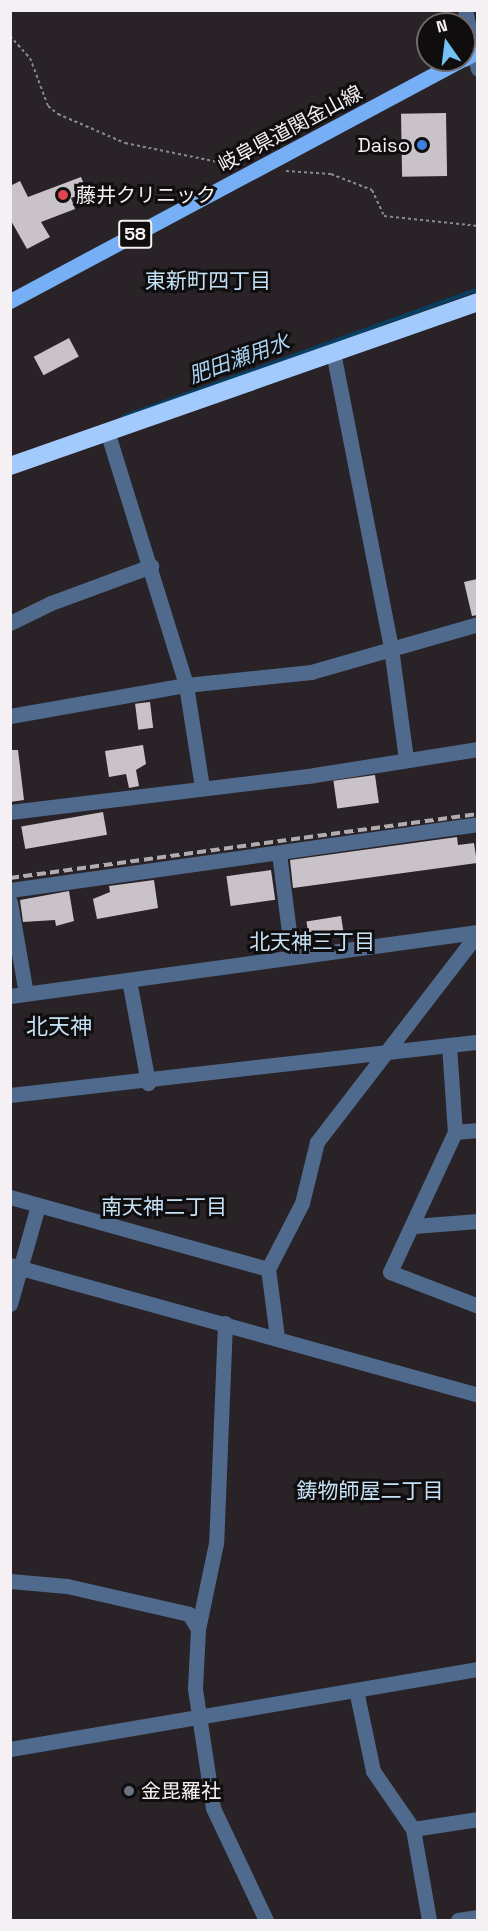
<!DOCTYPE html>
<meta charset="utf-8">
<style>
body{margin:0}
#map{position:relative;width:488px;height:1931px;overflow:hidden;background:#292328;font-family:"Space Grotesk","Noto Sans JP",sans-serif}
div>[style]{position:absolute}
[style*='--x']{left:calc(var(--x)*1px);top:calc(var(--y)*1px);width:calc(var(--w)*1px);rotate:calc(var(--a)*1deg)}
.stream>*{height:4px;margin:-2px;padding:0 2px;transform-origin:2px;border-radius:2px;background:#083f61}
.building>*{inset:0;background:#cac2c9;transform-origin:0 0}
.path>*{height:2px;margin-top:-1px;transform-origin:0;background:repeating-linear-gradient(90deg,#8c878b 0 3px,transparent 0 6px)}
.minor>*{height:15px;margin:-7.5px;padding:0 7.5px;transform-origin:7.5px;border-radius:7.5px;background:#4f6a8c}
.major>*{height:15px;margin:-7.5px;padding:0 7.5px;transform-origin:7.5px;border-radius:7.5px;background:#76aff5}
.highway>*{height:18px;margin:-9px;padding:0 9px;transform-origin:9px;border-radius:9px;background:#a2cafd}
.rail>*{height:4px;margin-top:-2px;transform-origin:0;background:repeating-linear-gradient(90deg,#b1acb0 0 9px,transparent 0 13.5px)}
.dots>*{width:16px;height:16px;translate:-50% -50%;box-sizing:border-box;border:3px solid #100d0f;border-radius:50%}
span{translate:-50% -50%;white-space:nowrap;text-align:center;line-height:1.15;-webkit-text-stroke:6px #100d0f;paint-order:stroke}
.shield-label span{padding:2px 4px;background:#100d0f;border:2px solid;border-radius:4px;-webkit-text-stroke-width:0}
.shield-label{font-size:18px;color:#f5f0f4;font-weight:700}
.street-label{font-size:20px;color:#f5f0f4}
.poi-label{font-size:20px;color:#f5f0f4}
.right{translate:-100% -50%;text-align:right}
.left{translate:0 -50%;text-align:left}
.neighbourhood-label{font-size:21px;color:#c5e1f5}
.water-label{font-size:21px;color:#a8d3f5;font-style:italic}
.quarter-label{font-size:22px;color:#c5e1f5}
.frame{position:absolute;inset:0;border:12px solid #f5f0f4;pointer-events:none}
.north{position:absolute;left:416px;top:12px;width:60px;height:60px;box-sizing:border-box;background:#100d0f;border:2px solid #6c686b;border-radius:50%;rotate:346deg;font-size:16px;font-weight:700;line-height:24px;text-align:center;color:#f5f0f4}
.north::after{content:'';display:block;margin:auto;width:21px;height:27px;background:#73c1f5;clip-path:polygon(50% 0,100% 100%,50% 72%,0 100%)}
</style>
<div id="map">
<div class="stream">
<i style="--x:123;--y:417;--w:377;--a:-19.8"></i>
</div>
<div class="building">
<i style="left:446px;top:113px;width:63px;height:45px;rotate:89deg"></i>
<i style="clip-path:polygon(81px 177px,87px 192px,71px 198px,75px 209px,41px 222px,50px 237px,27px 249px,10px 219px,10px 186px,20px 181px,28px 197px)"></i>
<i style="left:69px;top:338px;width:21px;height:40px;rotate:62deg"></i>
<i style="clip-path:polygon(477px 579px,477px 615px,472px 616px,464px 582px)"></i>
<i style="left:150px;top:702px;width:26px;height:15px;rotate:83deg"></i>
<i style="clip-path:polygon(143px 745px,146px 764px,136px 770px,139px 786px,129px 788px,126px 774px,109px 777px,105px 751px)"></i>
<i style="clip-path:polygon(10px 750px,18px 750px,24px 800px,10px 802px)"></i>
<i style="left:375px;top:775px;width:28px;height:42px;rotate:82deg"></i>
<i style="left:103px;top:812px;width:23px;height:83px;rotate:80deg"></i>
<i style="clip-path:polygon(457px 837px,458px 845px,474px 843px,477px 863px,293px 888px,290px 860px)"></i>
<i style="left:271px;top:870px;width:30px;height:45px;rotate:82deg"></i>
<i style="clip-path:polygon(154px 880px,158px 908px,97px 919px,93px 899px,110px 892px,109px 886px)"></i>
<i style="clip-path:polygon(69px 891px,74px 921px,56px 926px,55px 920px,23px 922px,20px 900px)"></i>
<i style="left:341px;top:916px;width:20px;height:35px;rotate:81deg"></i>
</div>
<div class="path">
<i style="--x:10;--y:36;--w:30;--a:48"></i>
<i style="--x:30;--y:58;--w:51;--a:69.4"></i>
<i style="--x:48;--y:106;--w:13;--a:39"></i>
<i style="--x:58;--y:114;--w:73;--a:23.4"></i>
<i style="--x:125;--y:143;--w:110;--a:11.5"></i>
<i style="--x:286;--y:171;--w:45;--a:3.8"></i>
<i style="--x:331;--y:174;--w:44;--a:21.3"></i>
<i style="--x:372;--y:190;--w:29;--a:65"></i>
<i style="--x:384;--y:216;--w:95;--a:6.1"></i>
</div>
<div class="minor">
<i style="--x:465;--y:10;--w:60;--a:77.6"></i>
<i style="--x:333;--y:352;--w:302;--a:78.9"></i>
<i style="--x:391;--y:648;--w:112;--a:82.3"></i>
<i style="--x:107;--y:431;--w:266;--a:72.7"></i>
<i style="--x:186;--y:685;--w:103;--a:81.1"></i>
<i style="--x:10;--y:623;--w:46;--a:-26"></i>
<i style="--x:51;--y:603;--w:107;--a:-20.3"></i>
<i style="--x:10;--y:716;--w:179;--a:-10"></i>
<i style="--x:186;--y:685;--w:126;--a:-5.9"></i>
<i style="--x:311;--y:672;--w:174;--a:-16"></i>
<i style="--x:10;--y:812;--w:306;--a:-6.9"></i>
<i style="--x:314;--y:775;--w:166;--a:-9"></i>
<i style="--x:279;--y:853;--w:104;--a:82.8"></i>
<i style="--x:10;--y:890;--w:473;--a:-8"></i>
<i style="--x:10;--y:902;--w:93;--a:80.1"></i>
<i style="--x:129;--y:980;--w:105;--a:79.5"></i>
<i style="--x:10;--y:996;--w:472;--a:-7.8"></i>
<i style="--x:449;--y:1045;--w:87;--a:86.1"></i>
<i style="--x:455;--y:1132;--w:154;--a:114.9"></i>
<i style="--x:390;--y:1272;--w:94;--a:21.1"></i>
<i style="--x:10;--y:1095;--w:471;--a:-6.5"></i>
<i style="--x:455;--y:1132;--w:23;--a:-5"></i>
<i style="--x:10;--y:1197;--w:268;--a:15.6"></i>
<i style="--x:414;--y:1226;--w:64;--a:-4.5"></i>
<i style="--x:10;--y:1265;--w:486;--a:15.5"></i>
<i style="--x:10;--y:1304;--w:102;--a:-74.1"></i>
<i style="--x:225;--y:1323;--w:220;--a:92.3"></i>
<i style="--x:216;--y:1543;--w:88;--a:101.8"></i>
<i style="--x:198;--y:1629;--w:60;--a:92.9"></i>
<i style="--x:195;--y:1689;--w:120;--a:81.4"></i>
<i style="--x:213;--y:1808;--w:124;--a:64.7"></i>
<i style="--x:277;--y:1337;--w:69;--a:-97.5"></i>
<i style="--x:268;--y:1269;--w:74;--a:-62.7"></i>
<i style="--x:302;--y:1203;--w:63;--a:-76.2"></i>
<i style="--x:317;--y:1142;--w:264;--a:-52.4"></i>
<i style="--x:10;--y:1581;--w:57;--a:5"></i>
<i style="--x:67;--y:1586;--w:125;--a:12.9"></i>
<i style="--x:189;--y:1614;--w:17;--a:59"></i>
<i style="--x:356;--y:1690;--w:83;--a:78.1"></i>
<i style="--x:373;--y:1771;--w:70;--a:55.4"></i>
<i style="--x:413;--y:1829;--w:92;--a:80"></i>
<i style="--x:10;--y:1749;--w:475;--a:-9.7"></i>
<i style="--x:413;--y:1829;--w:66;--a:-8.7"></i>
<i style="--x:458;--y:1920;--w:20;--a:-9"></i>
</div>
<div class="major">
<i style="--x:464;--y:59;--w:16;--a:-30"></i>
<i style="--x:10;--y:301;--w:511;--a:-28.12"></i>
</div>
<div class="highway">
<i style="--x:10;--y:466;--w:496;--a:-19.3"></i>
</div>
<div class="rail">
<i style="--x:10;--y:878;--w:472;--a:-7.8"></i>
</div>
<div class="dots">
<i style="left:422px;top:145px;background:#3f7fe0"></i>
<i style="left:63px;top:195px;background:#e0444e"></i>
<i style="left:129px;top:1791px;background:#6b7280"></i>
</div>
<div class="shield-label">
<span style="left:135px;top:234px">58</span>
</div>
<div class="street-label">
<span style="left:290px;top:129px;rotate:-28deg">岐阜県道関金山線</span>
</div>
<div class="poi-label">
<span class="right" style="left:410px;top:145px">Daiso</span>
<span class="left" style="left:76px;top:195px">藤井クリニック</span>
<span class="left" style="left:141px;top:1791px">金毘羅社</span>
</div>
<div class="neighbourhood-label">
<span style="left:208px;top:281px">東新町四丁目</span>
<span style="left:312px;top:942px">北天神三丁目</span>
<span style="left:164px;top:1207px">南天神二丁目</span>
<span style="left:370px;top:1491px">鋳物師屋二丁目</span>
</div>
<div class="water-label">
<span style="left:239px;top:359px;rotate:-20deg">肥田瀬用水</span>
</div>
<div class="quarter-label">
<span style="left:59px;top:1027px">北天神</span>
</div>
<div class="frame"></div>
<div class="north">N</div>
</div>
